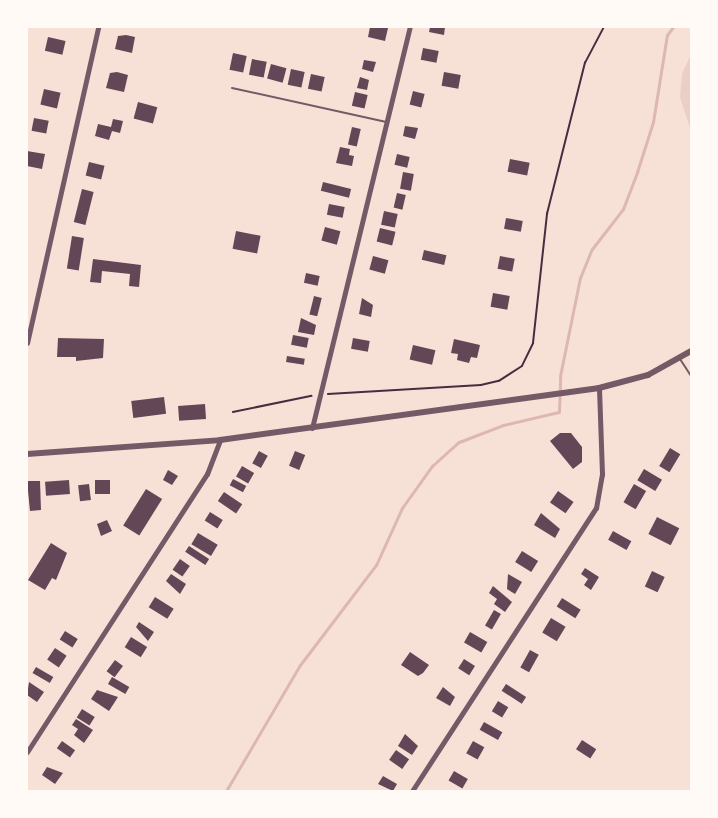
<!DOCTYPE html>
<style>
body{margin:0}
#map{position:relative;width:718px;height:818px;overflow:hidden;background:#f7e1d7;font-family:Manrope,sans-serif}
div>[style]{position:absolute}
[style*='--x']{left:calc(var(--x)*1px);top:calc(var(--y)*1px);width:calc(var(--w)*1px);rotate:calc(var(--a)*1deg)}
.green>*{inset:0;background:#ebcfc5}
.stream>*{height:3px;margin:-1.5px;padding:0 1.5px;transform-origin:1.5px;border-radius:1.5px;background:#dcb8b0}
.building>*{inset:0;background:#644757;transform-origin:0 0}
.path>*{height:1.5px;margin:-0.75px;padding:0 0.75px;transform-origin:0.75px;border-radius:0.75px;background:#4a2c40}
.service>*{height:2px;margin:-1px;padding:0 1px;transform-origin:1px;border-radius:1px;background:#755966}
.minor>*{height:5px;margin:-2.5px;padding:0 2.5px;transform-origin:2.5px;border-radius:2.5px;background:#755966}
.tertiary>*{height:6px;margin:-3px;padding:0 3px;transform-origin:3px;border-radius:3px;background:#755966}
span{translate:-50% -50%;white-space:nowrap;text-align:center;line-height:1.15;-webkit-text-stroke:6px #fffaf5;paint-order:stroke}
.frame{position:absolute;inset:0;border:28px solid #fffaf5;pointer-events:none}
</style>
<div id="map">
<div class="green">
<i style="clip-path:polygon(691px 54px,691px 131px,680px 97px,682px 74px)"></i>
</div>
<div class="stream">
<i style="--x:226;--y:791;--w:146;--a:-59.6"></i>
<i style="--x:300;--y:665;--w:126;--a:-52.8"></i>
<i style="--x:376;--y:565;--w:63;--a:-65.5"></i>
<i style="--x:402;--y:508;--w:52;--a:-54.5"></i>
<i style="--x:432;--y:466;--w:36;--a:-42"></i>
<i style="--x:459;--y:442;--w:47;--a:-21.1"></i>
<i style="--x:503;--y:425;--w:57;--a:-13.1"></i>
<i style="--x:559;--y:412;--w:36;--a:-88"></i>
<i style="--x:560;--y:376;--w:100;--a:-78.5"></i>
<i style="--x:580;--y:278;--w:31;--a:-68"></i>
<i style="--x:592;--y:249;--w:51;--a:-52.2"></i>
<i style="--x:623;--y:209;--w:40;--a:-69"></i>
<i style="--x:637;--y:172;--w:52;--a:-72.3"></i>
<i style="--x:653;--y:122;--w:88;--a:-80.9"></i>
<i style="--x:667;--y:35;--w:10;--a:-53"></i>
</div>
<div class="building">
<i style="clip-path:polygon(370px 27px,388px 28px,385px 41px,368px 37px)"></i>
<i style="clip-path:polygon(430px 27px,445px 27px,444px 35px,429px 32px)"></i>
<i style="clip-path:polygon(126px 35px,135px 37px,132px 53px,115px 49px,118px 36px)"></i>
<i style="left:48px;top:37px;width:18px;height:14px;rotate:13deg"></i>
<i style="left:423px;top:48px;width:16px;height:12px;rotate:11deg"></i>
<i style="left:233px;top:53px;width:14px;height:17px;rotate:12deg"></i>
<i style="left:252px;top:59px;width:15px;height:16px;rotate:11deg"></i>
<i style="clip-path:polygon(364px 60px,376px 62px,373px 72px,362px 69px)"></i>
<i style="left:271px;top:64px;width:16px;height:15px;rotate:15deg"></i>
<i style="left:291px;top:69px;width:14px;height:16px;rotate:12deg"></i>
<i style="clip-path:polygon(117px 72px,128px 75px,124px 92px,106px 88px,110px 73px)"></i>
<i style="left:444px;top:72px;width:17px;height:14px;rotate:10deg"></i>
<i style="left:311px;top:74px;width:14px;height:15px;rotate:12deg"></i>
<i style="clip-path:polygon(360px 77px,369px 80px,367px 90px,357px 88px)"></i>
<i style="left:44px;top:89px;width:17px;height:16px;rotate:13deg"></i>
<i style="left:413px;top:91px;width:12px;height:14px;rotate:14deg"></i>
<i style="left:355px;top:92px;width:13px;height:14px;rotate:13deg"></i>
<i style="left:138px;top:102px;width:20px;height:17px;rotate:15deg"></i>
<i style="left:34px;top:118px;width:15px;height:13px;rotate:11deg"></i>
<i style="clip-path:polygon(113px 119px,123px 121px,120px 133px,112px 131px,109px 140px,95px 136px,98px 124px,111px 127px)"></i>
<i style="clip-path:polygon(405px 126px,418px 128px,415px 139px,403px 136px)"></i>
<i style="left:352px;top:127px;width:9px;height:18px;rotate:13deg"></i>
<i style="clip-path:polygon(340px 147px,350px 149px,349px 155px,354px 156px,352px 166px,336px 163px)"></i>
<i style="clip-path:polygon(27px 151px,45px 154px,42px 169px,27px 166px)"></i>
<i style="left:397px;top:154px;width:13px;height:11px;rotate:13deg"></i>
<i style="left:510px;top:159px;width:20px;height:13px;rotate:11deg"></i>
<i style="left:89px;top:162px;width:16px;height:14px;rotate:14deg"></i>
<i style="left:403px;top:172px;width:11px;height:17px;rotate:10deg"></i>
<i style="left:323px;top:182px;width:29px;height:9px;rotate:14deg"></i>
<i style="left:82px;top:189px;width:12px;height:34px;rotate:14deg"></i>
<i style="left:397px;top:193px;width:9px;height:15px;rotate:13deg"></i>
<i style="left:329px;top:204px;width:16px;height:11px;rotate:11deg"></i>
<i style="left:384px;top:211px;width:14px;height:14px;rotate:12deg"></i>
<i style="left:506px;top:218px;width:17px;height:11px;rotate:10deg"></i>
<i style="left:325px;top:227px;width:16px;height:14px;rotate:15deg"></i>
<i style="left:380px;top:228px;width:16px;height:14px;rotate:14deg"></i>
<i style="left:236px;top:231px;width:25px;height:18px;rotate:11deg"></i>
<i style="left:72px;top:236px;width:12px;height:33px;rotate:9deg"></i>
<i style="left:424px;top:250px;width:23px;height:10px;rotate:13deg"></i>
<i style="left:373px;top:256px;width:16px;height:14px;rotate:15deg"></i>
<i style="left:500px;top:256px;width:15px;height:13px;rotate:11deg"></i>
<i style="clip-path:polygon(93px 259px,141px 265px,139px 287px,129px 286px,130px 274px,102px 271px,101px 283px,90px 282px)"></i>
<i style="left:306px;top:273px;width:14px;height:10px;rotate:12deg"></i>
<i style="left:493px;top:293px;width:17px;height:14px;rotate:10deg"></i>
<i style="left:314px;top:296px;width:8px;height:19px;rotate:14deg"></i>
<i style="clip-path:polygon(362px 298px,373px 305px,371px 317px,359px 314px)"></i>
<i style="clip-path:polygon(301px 318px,316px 325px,314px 335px,298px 332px)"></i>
<i style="left:293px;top:335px;width:16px;height:10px;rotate:11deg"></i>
<i style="clip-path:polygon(58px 338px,104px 339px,103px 358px,76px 361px,76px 357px,57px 357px)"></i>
<i style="left:353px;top:338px;width:17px;height:11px;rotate:10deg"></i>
<i style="clip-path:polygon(454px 339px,480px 345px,477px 358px,471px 357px,469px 363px,457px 360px,458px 354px,451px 353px)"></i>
<i style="left:413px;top:345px;width:23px;height:15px;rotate:13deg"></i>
<i style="left:287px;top:356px;width:18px;height:6px;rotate:9deg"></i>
<i style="left:164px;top:397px;width:17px;height:33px;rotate:83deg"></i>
<i style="left:205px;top:404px;width:15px;height:27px;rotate:86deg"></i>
<i style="clip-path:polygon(560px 433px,571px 433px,582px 447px,582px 462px,573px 469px,550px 441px)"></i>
<i style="left:670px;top:448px;width:12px;height:21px;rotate:31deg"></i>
<i style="left:259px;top:451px;width:10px;height:14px;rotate:29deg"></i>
<i style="left:295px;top:451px;width:11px;height:16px;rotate:22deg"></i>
<i style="left:242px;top:466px;width:14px;height:12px;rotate:30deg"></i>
<i style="left:644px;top:469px;width:21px;height:13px;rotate:31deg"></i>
<i style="clip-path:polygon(168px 470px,178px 476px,172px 485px,163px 480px)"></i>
<i style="left:233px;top:479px;width:15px;height:7px;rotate:28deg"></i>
<i style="left:69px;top:480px;width:14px;height:24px;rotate:86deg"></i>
<i style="left:110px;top:480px;width:14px;height:15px;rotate:90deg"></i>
<i style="clip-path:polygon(27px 481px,40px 481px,41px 510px,30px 511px)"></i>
<i style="left:89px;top:484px;width:16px;height:11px;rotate:83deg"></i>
<i style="left:634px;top:484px;width:14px;height:21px;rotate:30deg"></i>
<i style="left:146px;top:489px;width:19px;height:43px;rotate:32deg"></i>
<i style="left:558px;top:491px;width:19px;height:14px;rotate:35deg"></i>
<i style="left:224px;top:492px;width:22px;height:11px;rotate:34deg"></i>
<i style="left:210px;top:512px;width:15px;height:10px;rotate:32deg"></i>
<i style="clip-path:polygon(541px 513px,560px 529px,555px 538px,534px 525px)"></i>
<i style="left:657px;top:517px;width:25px;height:19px;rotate:27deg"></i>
<i style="clip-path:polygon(107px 520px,112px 531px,101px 536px,97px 524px)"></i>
<i style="left:613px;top:531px;width:21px;height:10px;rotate:29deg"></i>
<i style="left:198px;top:533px;width:23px;height:13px;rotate:31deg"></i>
<i style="clip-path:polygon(51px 543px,67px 553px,56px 580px,52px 578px,45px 590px,28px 580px)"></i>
<i style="left:189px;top:546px;width:24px;height:7px;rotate:33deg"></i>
<i style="left:522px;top:551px;width:19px;height:13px;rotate:32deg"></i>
<i style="left:180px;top:559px;width:12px;height:13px;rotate:35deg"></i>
<i style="clip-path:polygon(585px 568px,599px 577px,591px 590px,584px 585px,588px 579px,581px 574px)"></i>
<i style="left:652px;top:571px;width:14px;height:17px;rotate:25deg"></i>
<i style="clip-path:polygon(171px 574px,186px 584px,180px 594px,166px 581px)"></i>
<i style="clip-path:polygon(508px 574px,522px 582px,515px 594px,507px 589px)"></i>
<i style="clip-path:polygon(493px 586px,512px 602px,505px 612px,494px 604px,497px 599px,489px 593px)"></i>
<i style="left:155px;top:597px;width:22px;height:12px;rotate:32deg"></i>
<i style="left:562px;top:598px;width:22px;height:10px;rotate:32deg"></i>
<i style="left:494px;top:610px;width:8px;height:18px;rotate:30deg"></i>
<i style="left:551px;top:618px;width:17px;height:17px;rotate:31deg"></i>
<i style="clip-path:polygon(139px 622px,154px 632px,148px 641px,136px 627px)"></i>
<i style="left:65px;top:631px;width:15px;height:10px;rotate:32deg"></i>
<i style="left:470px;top:632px;width:20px;height:12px;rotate:30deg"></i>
<i style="left:131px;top:637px;width:19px;height:12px;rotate:32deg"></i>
<i style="left:55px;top:648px;width:14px;height:14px;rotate:34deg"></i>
<i style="left:530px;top:650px;width:10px;height:20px;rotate:29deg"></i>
<i style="clip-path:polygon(410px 652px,429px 665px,423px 673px,418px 676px,401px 665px)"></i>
<i style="left:464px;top:659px;width:13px;height:11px;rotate:32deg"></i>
<i style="left:115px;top:660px;width:10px;height:14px;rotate:37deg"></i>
<i style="left:36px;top:667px;width:20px;height:7px;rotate:30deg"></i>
<i style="left:112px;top:677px;width:20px;height:8px;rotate:30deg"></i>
<i style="clip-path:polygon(29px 682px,44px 692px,37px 702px,27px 695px)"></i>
<i style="left:506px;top:684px;width:24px;height:8px;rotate:33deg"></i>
<i style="clip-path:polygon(443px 687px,455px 697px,450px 706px,436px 698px)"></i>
<i style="clip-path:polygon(97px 690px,118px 697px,109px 711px,91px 699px)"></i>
<i style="left:498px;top:701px;width:12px;height:12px;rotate:31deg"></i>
<i style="left:82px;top:709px;width:15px;height:10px;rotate:32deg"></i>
<i style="clip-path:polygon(76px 719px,93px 730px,84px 743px,74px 735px,78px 729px,72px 725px)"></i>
<i style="left:484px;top:722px;width:21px;height:9px;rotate:29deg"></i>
<i style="clip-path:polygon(405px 734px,418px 746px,412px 755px,398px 746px)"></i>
<i style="left:582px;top:740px;width:17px;height:11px;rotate:33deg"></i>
<i style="left:62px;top:741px;width:16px;height:9px;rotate:35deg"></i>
<i style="left:473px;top:741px;width:13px;height:14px;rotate:29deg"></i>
<i style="left:396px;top:750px;width:16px;height:12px;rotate:35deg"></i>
<i style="clip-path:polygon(47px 767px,63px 773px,55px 784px,42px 775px)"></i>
<i style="left:454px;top:771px;width:16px;height:11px;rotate:30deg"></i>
<i style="clip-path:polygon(383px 776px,397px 784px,393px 791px,378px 784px)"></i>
</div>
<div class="path">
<i style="--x:328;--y:394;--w:153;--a:-3.4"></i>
<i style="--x:481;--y:385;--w:18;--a:-13"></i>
<i style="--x:499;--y:381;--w:27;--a:-33"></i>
<i style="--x:522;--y:366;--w:25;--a:-64"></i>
<i style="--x:533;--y:343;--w:130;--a:-83.8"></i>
<i style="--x:547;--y:214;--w:156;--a:-75.9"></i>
<i style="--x:585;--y:63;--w:41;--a:-62.2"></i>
<i style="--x:233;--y:412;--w:80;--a:-11.6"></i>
</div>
<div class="service">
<i style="--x:232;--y:88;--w:158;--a:12.4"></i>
<i style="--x:680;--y:359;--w:20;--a:57"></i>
</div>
<div class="minor">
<i style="--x:27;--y:343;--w:324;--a:-77.3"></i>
<i style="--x:312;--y:428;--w:413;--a:-76.3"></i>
<i style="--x:27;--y:752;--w:331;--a:-57.1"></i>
<i style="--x:207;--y:474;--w:36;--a:-69"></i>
<i style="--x:412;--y:791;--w:338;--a:-57"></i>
<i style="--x:596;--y:508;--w:35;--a:-80"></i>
<i style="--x:602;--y:474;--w:86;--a:-92"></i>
</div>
<div class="tertiary">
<i style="--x:27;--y:454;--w:194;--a:-4.1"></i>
<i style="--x:220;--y:440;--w:383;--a:-7.8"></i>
<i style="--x:599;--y:388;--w:51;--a:-14.9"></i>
<i style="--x:648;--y:375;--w:49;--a:-29.2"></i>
</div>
<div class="frame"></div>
</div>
